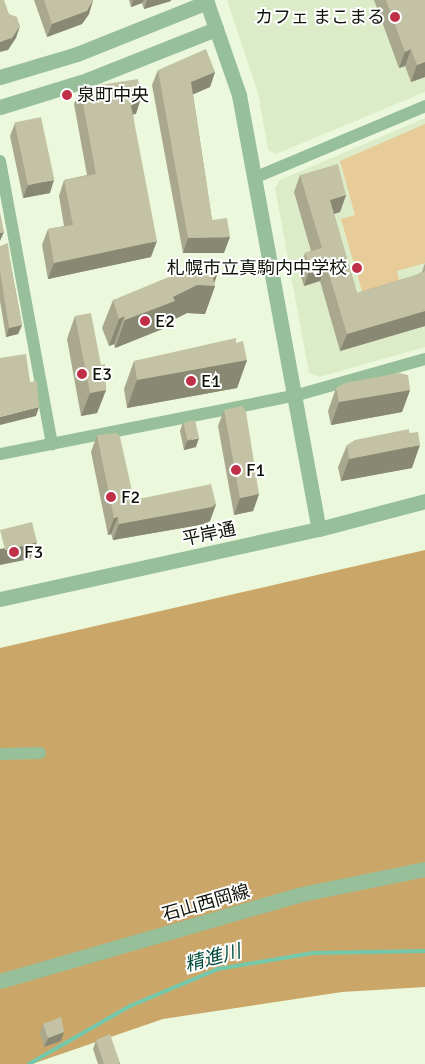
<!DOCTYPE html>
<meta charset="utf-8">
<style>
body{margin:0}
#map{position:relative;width:425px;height:1064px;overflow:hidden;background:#ebf8db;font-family:Signika,"Noto Sans JP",sans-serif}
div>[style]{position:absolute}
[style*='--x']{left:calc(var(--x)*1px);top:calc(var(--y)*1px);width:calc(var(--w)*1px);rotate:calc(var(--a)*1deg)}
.built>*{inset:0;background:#ddecc8}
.green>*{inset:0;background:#e7cb98}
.forest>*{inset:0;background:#caa768}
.stream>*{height:4px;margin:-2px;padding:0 2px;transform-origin:2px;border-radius:2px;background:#76c8ab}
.minor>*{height:12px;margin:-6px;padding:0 6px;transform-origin:6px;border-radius:6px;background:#96bf9a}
.tertiary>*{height:15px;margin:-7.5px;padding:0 7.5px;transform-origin:7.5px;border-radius:7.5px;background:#96bf9a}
.wall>*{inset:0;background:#a9a78d}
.shaded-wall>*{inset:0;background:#898873}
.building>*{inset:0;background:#c4c2a4;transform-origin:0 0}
.dots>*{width:14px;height:14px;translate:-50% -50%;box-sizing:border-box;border:2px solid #fff;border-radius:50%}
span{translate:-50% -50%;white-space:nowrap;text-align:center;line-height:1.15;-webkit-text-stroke:4px #fff;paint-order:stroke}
.poi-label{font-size:18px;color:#0f1309}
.right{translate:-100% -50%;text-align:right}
.left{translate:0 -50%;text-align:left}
.street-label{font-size:18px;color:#0f1309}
.water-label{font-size:19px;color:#044d3b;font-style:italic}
</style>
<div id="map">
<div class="built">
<i style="clip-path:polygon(227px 0,425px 0,425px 92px,276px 154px,268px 150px,258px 93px)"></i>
<i style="clip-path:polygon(425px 118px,425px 347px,319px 377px,309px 373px,275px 188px,280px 180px)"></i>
</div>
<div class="green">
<i style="clip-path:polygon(425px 124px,425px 263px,397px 271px,401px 287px,364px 298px,341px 219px,355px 215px,340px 161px)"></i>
</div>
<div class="forest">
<i style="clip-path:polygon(425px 550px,425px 987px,342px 992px,163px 1019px,32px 1064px,0 1064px,0 648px)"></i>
</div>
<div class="stream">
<i style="--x:29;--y:1064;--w:116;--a:-29.9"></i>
<i style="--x:130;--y:1006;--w:95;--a:-22.8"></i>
<i style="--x:218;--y:969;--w:96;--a:-9.6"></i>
<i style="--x:313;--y:953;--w:112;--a:-1"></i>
</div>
<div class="minor">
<i style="--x:0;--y:161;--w:288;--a:79.6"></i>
<i style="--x:254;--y:178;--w:186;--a:-22.8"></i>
<i style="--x:0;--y:454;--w:300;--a:-11.2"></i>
<i style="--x:294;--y:396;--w:136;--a:-15.8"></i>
<i style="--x:0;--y:754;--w:40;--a:-1.4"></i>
</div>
<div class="tertiary">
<i style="--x:206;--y:0;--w:101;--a:70.8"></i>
<i style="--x:239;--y:95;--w:441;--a:79.6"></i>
<i style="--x:0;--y:77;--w:80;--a:-16.6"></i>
<i style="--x:77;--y:54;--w:140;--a:-21.8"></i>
<i style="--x:0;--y:107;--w:91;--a:-17.2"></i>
<i style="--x:87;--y:80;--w:139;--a:-21.6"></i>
<i style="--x:0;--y:599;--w:327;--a:-12.4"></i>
<i style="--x:319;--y:529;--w:110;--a:-14.8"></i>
<i style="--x:0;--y:981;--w:314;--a:-16.1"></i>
<i style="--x:302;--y:894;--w:126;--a:-11.5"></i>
</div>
<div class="wall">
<i style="clip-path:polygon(34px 0,93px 0,89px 14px,82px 24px,47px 37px)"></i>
<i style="clip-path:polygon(129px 0,171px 0,171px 1px,144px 9px,142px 3px,131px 7px)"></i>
<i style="clip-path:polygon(374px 0,425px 0,425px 77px,411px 82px,405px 66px,399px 68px)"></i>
<i style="clip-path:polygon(158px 70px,215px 72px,210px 87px,193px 94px,212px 220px,224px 253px,183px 253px,152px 85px)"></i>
<i style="clip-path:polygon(80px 88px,136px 114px,133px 114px,151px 257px,48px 279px,42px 245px,48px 229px,64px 226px,59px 196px,64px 180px,87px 175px,74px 104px)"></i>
<i style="clip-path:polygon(15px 123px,50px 193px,23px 198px,10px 136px)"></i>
<i style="clip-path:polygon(300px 175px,346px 195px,340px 212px,334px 214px,357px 293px,416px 275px,422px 272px,425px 263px,425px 326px,340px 351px,320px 281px,304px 286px,299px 270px,305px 253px,311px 251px,294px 192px)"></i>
<i style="clip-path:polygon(0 246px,10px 260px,22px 325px,18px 334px,6px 337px,0 301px)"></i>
<i style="clip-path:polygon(217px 275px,214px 284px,215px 286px,205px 314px,187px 313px,167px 323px,165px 328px,115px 348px,114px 344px,109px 346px,102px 328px,113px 300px)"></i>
<i style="clip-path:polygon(75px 316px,101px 365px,106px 390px,97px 413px,81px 416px,67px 339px)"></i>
<i style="clip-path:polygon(236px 343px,247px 360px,237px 388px,127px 408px,124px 389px,134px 361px)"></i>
<i style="clip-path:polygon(336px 388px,410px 390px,402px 412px,331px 425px,328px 411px)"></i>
<i style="clip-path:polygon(224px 410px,259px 494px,253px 511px,234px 515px,218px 426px)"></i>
<i style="clip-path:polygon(183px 422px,196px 447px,184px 450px,180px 431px)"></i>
<i style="clip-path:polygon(409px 433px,412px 468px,341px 481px,338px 467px,347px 445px)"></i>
<i style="clip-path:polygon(97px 435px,134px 500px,216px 504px,210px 521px,205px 524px,113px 540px,111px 534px,108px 535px,91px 452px)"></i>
<i style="clip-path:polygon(43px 1024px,61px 1041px,44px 1047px,40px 1033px)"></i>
<i style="clip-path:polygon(96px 1040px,120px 1063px,120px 1064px,98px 1064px,93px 1049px)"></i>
</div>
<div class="shaded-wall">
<i style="clip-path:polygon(93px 0,89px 14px,82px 24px,47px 37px,52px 24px)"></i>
<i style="clip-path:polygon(133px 0,144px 0,142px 3px,131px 7px)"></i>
<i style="clip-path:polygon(147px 0,171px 0,171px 1px,144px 9px)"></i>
<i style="clip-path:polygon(20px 26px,16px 38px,8px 50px,0 52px,0 42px)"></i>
<i style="clip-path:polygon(411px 49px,405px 66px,399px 68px,405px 52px)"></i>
<i style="clip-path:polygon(425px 62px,425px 77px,411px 82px,417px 65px)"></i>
<i style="clip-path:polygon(215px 72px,210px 87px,185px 98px,191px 82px)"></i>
<i style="clip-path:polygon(141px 98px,136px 114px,124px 116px,130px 100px)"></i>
<i style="clip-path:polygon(54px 180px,50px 193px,23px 198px,28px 185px)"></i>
<i style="clip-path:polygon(346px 195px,340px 212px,324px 217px,330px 200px)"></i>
<i style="clip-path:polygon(4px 232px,0 241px,0 233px)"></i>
<i style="clip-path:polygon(230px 237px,224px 253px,183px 253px,188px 238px)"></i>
<i style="clip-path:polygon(157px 241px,151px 257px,48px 279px,54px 263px)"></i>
<i style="clip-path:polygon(326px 264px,320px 281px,304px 286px,310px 269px)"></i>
<i style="clip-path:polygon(217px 275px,213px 286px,215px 286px,205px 314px,187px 313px,167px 323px,165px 328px,115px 348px,125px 320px)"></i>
<i style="clip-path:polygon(425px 311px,425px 326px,340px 351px,347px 334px)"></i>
<i style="clip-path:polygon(124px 316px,114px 344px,109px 346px,119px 319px)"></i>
<i style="clip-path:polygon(22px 325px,18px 334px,6px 337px,9px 328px)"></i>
<i style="clip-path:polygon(247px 360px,237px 388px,127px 408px,137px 380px)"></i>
<i style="clip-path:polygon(106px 390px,97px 413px,81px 416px,90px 393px)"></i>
<i style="clip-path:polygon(410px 390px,402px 412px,331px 425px,339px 402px)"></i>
<i style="clip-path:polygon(39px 407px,36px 416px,0 425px,0 417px)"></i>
<i style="clip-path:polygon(199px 438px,196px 447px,184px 450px,187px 441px)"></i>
<i style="clip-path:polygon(420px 445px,412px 468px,341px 481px,349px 459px)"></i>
<i style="clip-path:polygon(259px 494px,253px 511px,234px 515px,240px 498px)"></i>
<i style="clip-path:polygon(216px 504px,210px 521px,205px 524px,113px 540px,119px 524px)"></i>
<i style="clip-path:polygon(118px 517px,111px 534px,108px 535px,114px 518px)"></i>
<i style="clip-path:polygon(37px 542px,30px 559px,0 565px,0 549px)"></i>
<i style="clip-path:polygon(64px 1032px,61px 1041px,44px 1047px,48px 1038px)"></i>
</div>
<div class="building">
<i style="clip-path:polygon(0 0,4px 0,9px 14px,17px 17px,20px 26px,12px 38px,0 42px)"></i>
<i style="clip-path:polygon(44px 0,93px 0,87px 11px,52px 24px)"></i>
<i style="clip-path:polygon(386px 0,425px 0,425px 62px,417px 65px,411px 49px,405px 52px)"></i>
<i style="clip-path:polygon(206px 49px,215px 72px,191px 82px,212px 220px,227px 218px,230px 237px,188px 238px,158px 70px)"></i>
<i style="clip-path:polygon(138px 79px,141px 98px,130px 100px,157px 241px,54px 263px,48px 229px,73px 225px,64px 180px,96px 174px,80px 88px)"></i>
<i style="left:41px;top:117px;width:64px;height:27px;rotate:78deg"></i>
<i style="clip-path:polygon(338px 164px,346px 195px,330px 200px,357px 293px,416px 275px,425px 271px,425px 311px,347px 334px,326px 264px,310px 269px,305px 253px,322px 248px,300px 175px)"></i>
<i style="clip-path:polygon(0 212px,4px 232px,0 233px)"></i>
<i style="clip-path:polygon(8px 243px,10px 260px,22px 325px,9px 328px,0 271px,0 246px)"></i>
<i style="clip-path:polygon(210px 260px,217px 275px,213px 278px,215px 286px,197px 285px,173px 297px,175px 301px,125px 320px,124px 316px,119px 319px,113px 300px)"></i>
<i style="clip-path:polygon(91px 313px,101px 365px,105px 364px,106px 390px,90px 393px,75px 316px)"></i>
<i style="clip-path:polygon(236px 338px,236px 343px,243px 341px,247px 360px,137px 380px,134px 361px)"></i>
<i style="clip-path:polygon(26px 354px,30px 382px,37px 381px,39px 407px,0 417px,0 358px)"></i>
<i style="clip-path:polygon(399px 373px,408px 375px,410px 390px,339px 402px,336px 388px,345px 383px)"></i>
<i style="clip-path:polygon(242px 406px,246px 412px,259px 494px,240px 498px,224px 410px)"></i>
<i style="left:195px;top:420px;width:18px;height:12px;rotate:77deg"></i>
<i style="clip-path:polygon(409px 429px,409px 433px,418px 432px,420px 445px,349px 459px,347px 445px,355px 440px)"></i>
<i style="clip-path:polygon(116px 433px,120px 437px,134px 500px,211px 484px,216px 504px,212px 507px,119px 524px,118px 517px,114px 518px,97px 435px)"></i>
<i style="left:32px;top:522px;width:21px;height:33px;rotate:76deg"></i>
<i style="clip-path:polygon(61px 1017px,64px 1032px,48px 1038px,43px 1024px)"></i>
<i style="clip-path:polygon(110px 1034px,120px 1063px,118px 1064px,104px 1064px,96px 1040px)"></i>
</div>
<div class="dots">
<i style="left:395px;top:17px;background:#c02f48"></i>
<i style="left:67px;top:95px;background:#c02f48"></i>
<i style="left:357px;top:268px;background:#c02f48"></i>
<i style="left:145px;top:321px;background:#c02f48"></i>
<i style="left:82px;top:374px;background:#c02f48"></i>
<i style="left:191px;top:381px;background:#c02f48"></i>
<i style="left:236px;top:470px;background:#c02f48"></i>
<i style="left:111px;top:497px;background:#c02f48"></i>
<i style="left:14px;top:552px;background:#c02f48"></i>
</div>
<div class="poi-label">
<span class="right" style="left:385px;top:17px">カフェ まこまる</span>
<span class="left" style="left:77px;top:95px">泉町中央</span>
<span class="right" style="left:347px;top:268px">札幌市立真駒内中学校</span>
<span class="left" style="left:155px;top:321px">E2</span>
<span class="left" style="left:92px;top:374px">E3</span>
<span class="left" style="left:201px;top:381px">E1</span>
<span class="left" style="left:246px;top:470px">F1</span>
<span class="left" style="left:121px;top:497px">F2</span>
<span class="left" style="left:24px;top:552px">F3</span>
</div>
<div class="street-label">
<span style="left:209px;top:534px;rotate:-12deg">平岸通</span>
<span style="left:206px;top:903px;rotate:-16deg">石山西岡線</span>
</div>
<div class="water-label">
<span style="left:213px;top:959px;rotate:-15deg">精進川</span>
</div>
</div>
